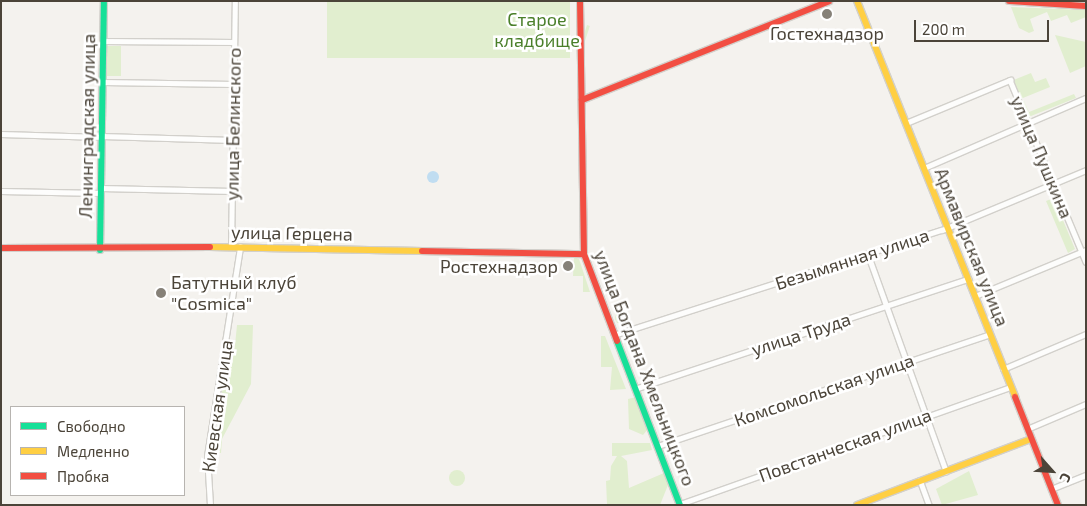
<!DOCTYPE html>
<meta charset="utf-8">
<style>
body{margin:0}
#map{position:relative;width:1087px;height:506px;overflow:hidden;background:#f4f2ee;font-family:"Exo 2",sans-serif}
div>[style]{position:absolute}
[style*='--x']{left:calc(var(--x)*1px);top:calc(var(--y)*1px);width:calc(var(--w)*1px);rotate:calc(var(--a)*1deg)}
.green>*{inset:0;background:#e1eecf;transform-origin:0 0}
.round{border-radius:50%}
.water>*{inset:0;background:#c0ddf1}
.roads{filter:drop-shadow(1px 0 #d2d0cb) drop-shadow(-1px 0 #d2d0cb) drop-shadow(0 1px #d2d0cb) drop-shadow(0 -1px #d2d0cb)}
.street>*{height:4.5px;margin:-2.25px;padding:0 2.25px;transform-origin:2.25px;border-radius:2.25px;background:#fdfdfc}
.fast>*{height:6px;margin:-3px;padding:0 3px;transform-origin:3px;border-radius:3px;background:#16e098}
.slow>*{height:6px;margin:-3px;padding:0 3px;transform-origin:3px;border-radius:3px;background:#ffcf43}
.jam>*{height:6px;margin:-3px;padding:0 3px;transform-origin:3px;border-radius:3px;background:#f24e42}
.dots>*{width:14px;height:14px;translate:-50% -50%;box-sizing:border-box;border:2px solid #fff;border-radius:50%}
span{translate:-50% -50%;white-space:nowrap;text-align:center;line-height:1.15;-webkit-text-stroke:5px #fff;paint-order:stroke}
.park-label{font-size:18px;color:#4a7f2a}
.poi-label{font-size:18px;color:#4b4439}
.right{translate:-100% -50%;text-align:right}
.left{translate:0 -50%;text-align:left}
.street-label{font-size:18px;color:#4b4439}
.frame{position:absolute;inset:0;border:2px solid #4b4439;pointer-events:none}
.legend{position:absolute;left:10px;top:406px;width:175px;height:90px;box-sizing:border-box;background:#fff;border:1px solid #b7b4b0;margin:0;padding:6px 9px;list-style:none;font-size:15px;color:#4b4439}
.legend li{display:flex;align-items:center;gap:10px;height:25px}
.legend b{width:25px;border:1px solid #b7b4b0}
.north{position:absolute;left:1027px;top:446px;width:50px;height:50px;-webkit-text-stroke:4px #fff;paint-order:stroke;rotate:116deg;font-size:14px;font-weight:700;line-height:20px;text-align:center;color:#4b4439}
.north::after{content:'';display:block;margin:auto;width:18px;height:22px;background:#4b4439;clip-path:polygon(50% 0,100% 100%,50% 72%,0 100%)}
.scale{position:absolute;left:914px;top:20px;width:135px;height:22px;box-sizing:border-box;border:2px solid #4b4439;border-top:0;padding-left:6px;font-size:15px;line-height:18px;white-space:nowrap;color:#4b4439;-webkit-text-stroke:4px #fff;paint-order:stroke}
</style>
<div id="map">
<div class="green">
<i style="left:327px;top:1px;width:243px;height:57px"></i>
<i style="clip-path:polygon(1011px 7px,1086px 10px,1086px 17px,1071px 23px,1067px 15px,1051px 21px,1047px 12px,1030px 19px,1034px 31px,1029px 33px,1019px 28px)"></i>
<i style="left:587px;top:25px;width:3px;height:21px;rotate:18deg"></i>
<i style="clip-path:polygon(1055px 35px,1086px 42px,1086px 66px,1070px 73px)"></i>
<i style="left:106px;top:46px;width:15px;height:30px"></i>
<i style="clip-path:polygon(1031px 73px,1035px 82px,1046px 78px,1050px 87px,1018px 100px,1011px 81px)"></i>
<i style="clip-path:polygon(1074px 94px,1076px 98px,1026px 118px,1020px 102px,1024px 101px,1029px 112px)"></i>
<i style="clip-path:polygon(1050px 189px,1075px 249px,1068px 253px,1046px 201px,1051px 199px)"></i>
<i style="clip-path:polygon(574px 257px,579px 259px,590px 292px,583px 292px,583px 276px,573px 276px)"></i>
<i class="round" style="left:615px;top:312px;width:12px;height:12px"></i>
<i style="clip-path:polygon(237px 325px,253px 325px,251px 384px,222px 439px,221px 453px,213px 453px,228px 349px,235px 345px)"></i>
<i style="clip-path:polygon(601px 336px,605px 336px,626px 389px,610px 390px,612px 367px,601px 367px)"></i>
<i style="clip-path:polygon(636px 397px,648px 429px,643px 435px,629px 429px,628px 399px)"></i>
<i style="clip-path:polygon(612px 443px,650px 443px,652px 450px,621px 456px,627px 461px,629px 488px,664px 473px,668px 485px,660px 505px,607px 504px,606px 481px,610px 480px,611px 466px,617px 456px,612px 456px)"></i>
<i class="round" style="left:449px;top:470px;width:16px;height:16px"></i>
<i style="clip-path:polygon(969px 471px,978px 495px,942px 505px,936px 489px)"></i>
</div>
<div class="water">
<i class="round" style="left:427px;top:171px;width:12px;height:12px"></i>
</div>
<div class="roads">
<div class="street">
<i style="--x:103;--y:41;--w:131;--a:0.4"></i>
<i style="--x:103;--y:82;--w:131;--a:0.9"></i>
<i style="--x:906;--y:123;--w:113;--a:-22.5"></i>
<i style="--x:1010;--y:80;--w:197;--a:67.3"></i>
<i style="--x:1;--y:134;--w:101;--a:1.7"></i>
<i style="--x:102;--y:136;--w:131;--a:1.7"></i>
<i style="--x:924;--y:168;--w:176;--a:-23.4"></i>
<i style="--x:101;--y:188;--w:131;--a:1.3"></i>
<i style="--x:1;--y:191;--w:100;--a:1.1"></i>
<i style="--x:231;--y:247;--w:246;--a:-89.1"></i>
<i style="--x:868;--y:254;--w:231;--a:70.2"></i>
<i style="--x:975;--y:296;--w:120;--a:-22.5"></i>
<i style="--x:614;--y:335;--w:344;--a:-17.8"></i>
<i style="--x:942;--y:230;--w:156;--a:-22.6"></i>
<i style="--x:1003;--y:369;--w:90;--a:-22.9"></i>
<i style="--x:635;--y:389;--w:351;--a:-18.3"></i>
<i style="--x:1027;--y:429;--w:64;--a:-23"></i>
<i style="--x:658;--y:446;--w:350;--a:-18.6"></i>
<i style="--x:920;--y:480;--w:27;--a:70"></i>
<i style="--x:1051;--y:489;--w:38;--a:-22"></i>
<i style="--x:680;--y:504;--w:350;--a:-19.5"></i>
<i style="--x:210;--y:505;--w:49;--a:-93.5"></i>
<i style="--x:207;--y:456;--w:212;--a:-81"></i>
</div>
<div class="fast">
<i style="--x:100;--y:250;--w:249;--a:-89.1"></i>
<i style="--x:617;--y:341;--w:176;--a:69"></i>
</div>
<div class="slow">
<i style="--x:857;--y:1;--w:426;--a:68.2"></i>
<i style="--x:210;--y:247;--w:212;--a:1.1"></i>
<i style="--x:857;--y:505;--w:186;--a:-20.8"></i>
</div>
<div class="jam">
<i style="--x:580;--y:1;--w:253;--a:89.1"></i>
<i style="--x:584;--y:254;--w:93;--a:69.2"></i>
<i style="--x:1009;--y:1;--w:77;--a:3.7"></i>
<i style="--x:582;--y:100;--w:266;--a:-21.8"></i>
<i style="--x:1;--y:248;--w:209;--a:-0.3"></i>
<i style="--x:422;--y:251;--w:162;--a:1.1"></i>
<i style="--x:1015;--y:397;--w:116;--a:68.3"></i>
</div>
</div>
<div class="dots">
<i style="left:827px;top:14px;background:#868178"></i>
<i style="left:568px;top:266px;background:#868178"></i>
<i style="left:161px;top:293px;background:#868178"></i>
</div>
<div class="park-label">
<span style="left:537px;top:30px">Старое<br>кладбище</span>
</div>
<div class="poi-label">
<span style="left:827px;top:33px">Гостехнадзор</span>
<span class="right" style="left:558px;top:266px">Ростехнадзор</span>
<span class="left" style="left:171px;top:293px">Батутный клуб<br>"Cosmica"</span>
</div>
<div class="street-label">
<span style="left:233px;top:124px;rotate:-89deg">улица Белинского</span>
<span style="left:87px;top:126px;rotate:-89deg">Ленинградская улица</span>
<span style="left:1042px;top:157px;rotate:67deg">улица Пушкина</span>
<span style="left:292px;top:233px;rotate:1deg">улица Герцена</span>
<span style="left:972px;top:247px;rotate:68deg">Армавирская улица</span>
<span style="left:852px;top:259px;rotate:-18deg">Безымянная улица</span>
<span style="left:801px;top:334px;rotate:-18deg">улица Труда</span>
<span style="left:645px;top:368px;rotate:69deg">улица Богдана Хмельницкого</span>
<span style="left:824px;top:390px;rotate:-19deg">Комсомольская улица</span>
<span style="left:217px;top:406px;rotate:-82deg">Киевская улица</span>
<span style="left:845px;top:445px;rotate:-20deg">Повстанческая улица</span>
</div>
<div class="frame"></div>
<ul class="legend">
<li><b style="height:6px;background:#16e098"></b>Свободно</li>
<li><b style="height:6px;background:#ffcf43"></b>Медленно</li>
<li><b style="height:6px;background:#f24e42"></b>Пробка</li>
</ul>
<div class="north">С</div>
<div class="scale">200 m</div>
</div>
